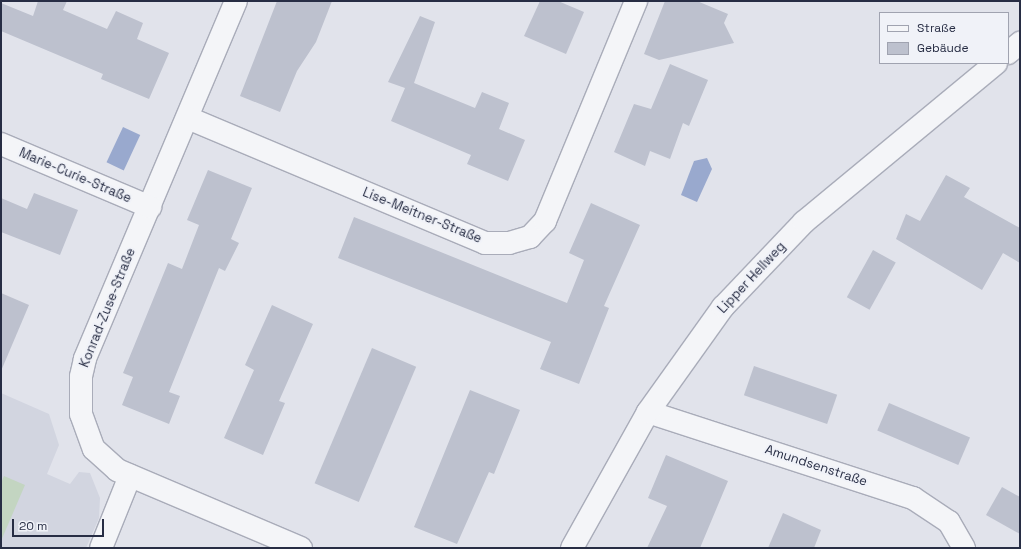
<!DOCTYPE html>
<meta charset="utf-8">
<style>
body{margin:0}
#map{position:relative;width:1021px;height:549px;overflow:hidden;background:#e1e3eb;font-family:"Space Grotesk",sans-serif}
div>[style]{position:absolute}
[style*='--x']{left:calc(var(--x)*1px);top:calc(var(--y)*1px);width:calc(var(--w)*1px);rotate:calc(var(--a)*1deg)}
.built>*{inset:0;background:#d2d5e0}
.green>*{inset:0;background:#c3d5c1}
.water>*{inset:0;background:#99a9ce;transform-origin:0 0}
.building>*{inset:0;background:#bdc1ce;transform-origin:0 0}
.roads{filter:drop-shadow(1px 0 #a9acb9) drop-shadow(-1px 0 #a9acb9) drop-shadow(0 1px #a9acb9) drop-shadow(0 -1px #a9acb9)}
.minor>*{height:22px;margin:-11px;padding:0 11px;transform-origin:11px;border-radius:11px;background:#f4f5f8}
span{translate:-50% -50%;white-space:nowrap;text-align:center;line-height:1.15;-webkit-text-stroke:4px #f0f2f8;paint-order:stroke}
.street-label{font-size:13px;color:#272d44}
.frame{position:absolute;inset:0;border:2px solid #272d44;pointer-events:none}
.legend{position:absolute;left:879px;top:12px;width:130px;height:52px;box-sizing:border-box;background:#f0f2f8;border:1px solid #a0a3b0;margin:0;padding:5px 7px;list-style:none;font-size:12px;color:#272d44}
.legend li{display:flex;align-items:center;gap:8px;height:20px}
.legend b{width:20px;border:1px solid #a0a3b0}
.scale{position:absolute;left:12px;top:519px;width:92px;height:18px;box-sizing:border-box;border:2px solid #272d44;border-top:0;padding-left:5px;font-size:12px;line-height:14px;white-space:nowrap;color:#272d44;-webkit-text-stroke:3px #f0f2f8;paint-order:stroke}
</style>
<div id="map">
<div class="built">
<i style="clip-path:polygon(1px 393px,49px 414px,59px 445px,47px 474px,70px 484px,79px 472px,90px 473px,100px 498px,99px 518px,86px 548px,1px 548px)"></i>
</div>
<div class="green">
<i style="clip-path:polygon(4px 476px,25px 485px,1px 541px,1px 483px)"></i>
</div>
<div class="water">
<i style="left:123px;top:127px;width:19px;height:39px;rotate:25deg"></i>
<i style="clip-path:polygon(707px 158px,712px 169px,697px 202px,681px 195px,694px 161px)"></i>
</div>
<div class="building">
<i style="clip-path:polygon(38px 1px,67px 1px,63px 10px,107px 29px,116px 11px,143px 23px,137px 39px,169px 53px,149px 99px,101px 79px,103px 74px,1px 31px,1px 3px,33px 16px)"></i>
<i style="clip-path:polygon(277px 1px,332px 1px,316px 42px,297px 71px,280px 112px,240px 96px)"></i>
<i style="clip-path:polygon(540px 1px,558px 1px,584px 12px,566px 54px,524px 36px)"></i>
<i style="clip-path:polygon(665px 1px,697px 1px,728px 14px,724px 23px,734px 43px,659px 60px,644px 54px)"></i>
<i style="clip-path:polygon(420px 16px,435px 22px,414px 83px,475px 108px,482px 92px,509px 103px,499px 129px,525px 140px,508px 181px,467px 164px,471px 155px,391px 121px,405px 88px,388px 82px)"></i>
<i style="clip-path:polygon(670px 64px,708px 80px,689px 126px,683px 123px,670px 159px,650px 151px,645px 166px,614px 152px,634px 104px,651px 109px)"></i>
<i style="clip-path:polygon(208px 170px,252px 188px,231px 239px,239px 243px,225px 271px,219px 268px,169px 392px,180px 396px,169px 424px,122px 405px,133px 377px,123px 373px,168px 263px,182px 269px,199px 225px,187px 220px)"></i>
<i style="clip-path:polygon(946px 175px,970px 188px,964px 197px,1020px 228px,1020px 263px,1003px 253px,982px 290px,896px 239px,906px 214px,920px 221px)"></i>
<i style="clip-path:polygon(34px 193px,78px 210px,60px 255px,1px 232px,1px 198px,27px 209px)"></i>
<i style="clip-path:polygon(591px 203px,640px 225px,604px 306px,609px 308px,579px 384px,540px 369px,551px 342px,338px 258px,354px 217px,567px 303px,584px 260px,569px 253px)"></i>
<i style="left:873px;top:250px;width:26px;height:54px;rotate:29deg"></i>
<i style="clip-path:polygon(1px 293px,29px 305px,1px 371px)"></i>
<i style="clip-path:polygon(272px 305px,313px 324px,279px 401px,285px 403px,263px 455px,224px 438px,254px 370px,245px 365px)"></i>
<i style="left:372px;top:348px;width:48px;height:147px;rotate:23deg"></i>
<i style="left:754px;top:366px;width:88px;height:31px;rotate:19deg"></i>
<i style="clip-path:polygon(470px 390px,520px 410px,494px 474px,489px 472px,457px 544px,414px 527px)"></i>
<i style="left:889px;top:403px;width:88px;height:30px;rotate:23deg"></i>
<i style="clip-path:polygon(666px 455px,728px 481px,700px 548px,647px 548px,667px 506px,648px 498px)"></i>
<i style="clip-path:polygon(1002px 487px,1020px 497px,1020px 534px,986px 515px)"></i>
<i style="clip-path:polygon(783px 513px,821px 530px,814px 548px,768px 548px)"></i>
</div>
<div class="roads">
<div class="minor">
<i style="--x:236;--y:1;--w:389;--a:112.9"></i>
<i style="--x:85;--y:359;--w:18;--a:103"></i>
<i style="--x:81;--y:377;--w:37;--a:90"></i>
<i style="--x:81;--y:414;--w:37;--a:70"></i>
<i style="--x:94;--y:449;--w:31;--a:42"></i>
<i style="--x:117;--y:470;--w:200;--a:23"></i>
<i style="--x:1008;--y:53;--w:16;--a:-40"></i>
<i style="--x:188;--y:118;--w:322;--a:22.8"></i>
<i style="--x:485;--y:243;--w:24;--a:0"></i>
<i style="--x:509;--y:243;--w:22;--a:-16"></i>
<i style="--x:530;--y:237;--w:22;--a:-47"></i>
<i style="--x:545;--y:221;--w:238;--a:-67.5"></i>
<i style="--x:1;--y:144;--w:162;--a:22.9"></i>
<i style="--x:648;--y:412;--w:279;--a:18"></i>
<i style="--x:913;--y:498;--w:43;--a:33.7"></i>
<i style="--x:949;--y:522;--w:30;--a:60"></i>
<i style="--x:101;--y:548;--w:78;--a:-68.1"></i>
<i style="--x:572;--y:548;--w:156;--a:-60.8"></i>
<i style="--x:648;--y:412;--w:129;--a:-54.5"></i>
<i style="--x:723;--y:307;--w:117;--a:-46.4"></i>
<i style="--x:804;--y:222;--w:249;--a:-39.6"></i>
</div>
</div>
<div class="street-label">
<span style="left:75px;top:176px;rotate:23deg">Marie-Curie-Straße</span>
<span style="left:422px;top:216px;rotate:22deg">Lise-Meitner-Straße</span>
<span style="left:752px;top:278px;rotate:-47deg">Lipper Hellweg</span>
<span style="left:108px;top:308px;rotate:-68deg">Konrad-Zuse-Straße</span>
<span style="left:816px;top:466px;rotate:18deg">Amundsenstraße</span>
</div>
<div class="frame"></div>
<ul class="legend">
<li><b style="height:5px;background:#f4f5f8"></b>Straße</li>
<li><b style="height:11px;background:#bdc1ce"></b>Gebäude</li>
</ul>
<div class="scale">20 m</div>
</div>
